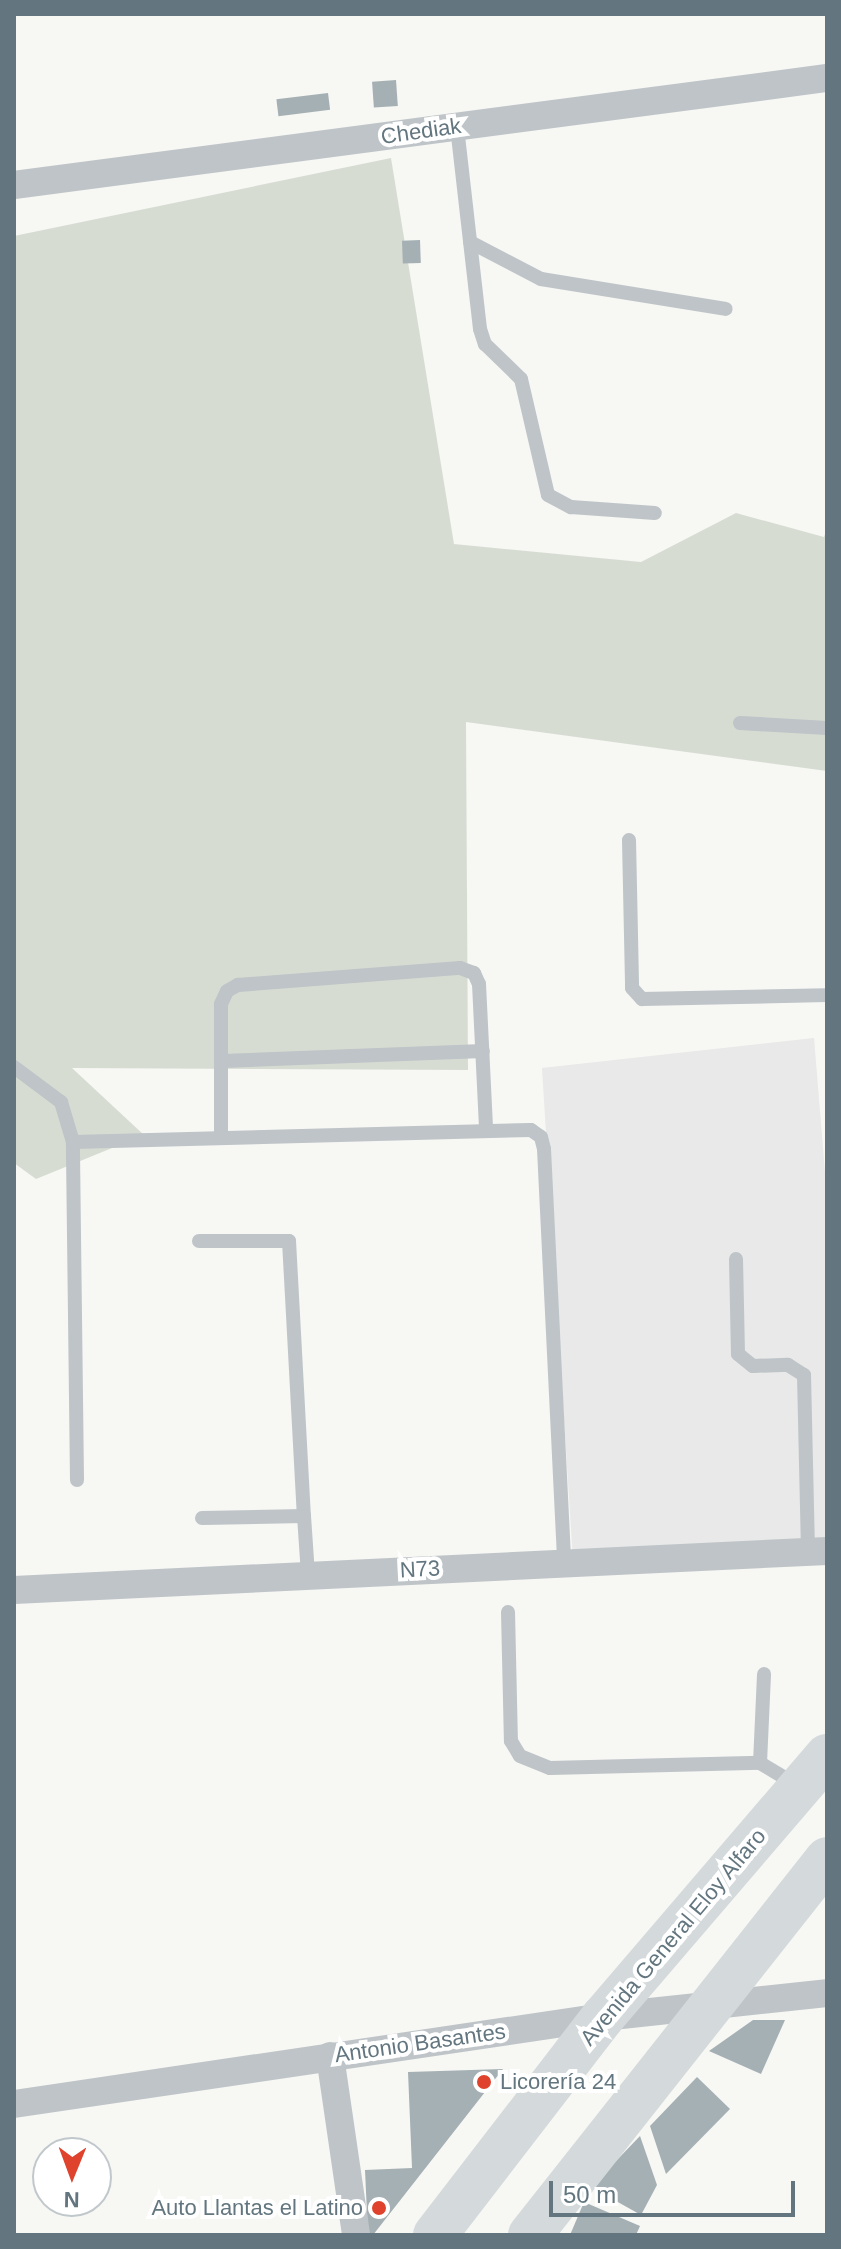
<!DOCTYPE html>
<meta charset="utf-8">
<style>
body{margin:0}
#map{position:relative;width:841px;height:2249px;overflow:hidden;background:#f7f7f4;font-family:Helvetica,sans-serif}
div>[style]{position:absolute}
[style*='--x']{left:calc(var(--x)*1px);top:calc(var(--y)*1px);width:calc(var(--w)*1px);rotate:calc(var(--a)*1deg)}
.built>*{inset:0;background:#e8e9e8}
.green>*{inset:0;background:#d7dcd3}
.building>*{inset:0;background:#a5b0b4;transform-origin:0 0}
.service>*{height:14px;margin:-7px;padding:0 7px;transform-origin:7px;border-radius:7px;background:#bec4c7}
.minor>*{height:28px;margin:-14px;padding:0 14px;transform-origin:14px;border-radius:14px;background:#bec4c7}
.primary>*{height:44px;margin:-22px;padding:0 22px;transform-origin:22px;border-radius:22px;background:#d4d9db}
.dots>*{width:22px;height:22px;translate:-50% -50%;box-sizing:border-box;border:4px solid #fff;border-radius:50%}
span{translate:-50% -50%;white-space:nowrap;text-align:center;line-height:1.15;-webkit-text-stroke:8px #fff;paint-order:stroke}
.street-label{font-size:22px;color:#63767f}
.poi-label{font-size:22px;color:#63767f}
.left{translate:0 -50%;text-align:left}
.right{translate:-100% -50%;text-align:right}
.frame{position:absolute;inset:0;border:16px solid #63767f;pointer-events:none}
.north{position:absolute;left:32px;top:2137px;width:80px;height:80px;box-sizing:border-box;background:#fff;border:2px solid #c1c8cc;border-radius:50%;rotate:181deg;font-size:22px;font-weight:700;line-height:32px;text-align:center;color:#63767f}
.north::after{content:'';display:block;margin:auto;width:28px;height:36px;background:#df432d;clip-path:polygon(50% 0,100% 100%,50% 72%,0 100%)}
.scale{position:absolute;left:549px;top:2181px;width:246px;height:36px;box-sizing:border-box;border:4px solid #63767f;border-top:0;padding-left:10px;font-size:24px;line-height:28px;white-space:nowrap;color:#63767f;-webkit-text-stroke:6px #fff;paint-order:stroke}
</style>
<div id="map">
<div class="built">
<i style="clip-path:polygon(814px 1038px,827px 1197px,827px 1551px,573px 1561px,542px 1068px)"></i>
</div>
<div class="green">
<i style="clip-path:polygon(391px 158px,454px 544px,641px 562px,736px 513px,824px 537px,827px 529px,827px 771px,466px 722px,468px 1070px,72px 1068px,144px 1135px,36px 1179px,14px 1163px,14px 236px)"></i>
</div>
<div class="building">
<i style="left:396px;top:80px;width:26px;height:24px;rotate:86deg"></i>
<i style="left:328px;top:93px;width:17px;height:52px;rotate:83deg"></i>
<i style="left:420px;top:240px;width:23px;height:18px;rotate:88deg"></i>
<i style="clip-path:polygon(753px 2020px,785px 2020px,761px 2074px,709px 2051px)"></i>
<i style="clip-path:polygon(503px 2069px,373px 2235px,368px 2235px,365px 2170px,412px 2168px,408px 2072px)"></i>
<i style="clip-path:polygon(697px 2077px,730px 2109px,666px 2174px,650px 2126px)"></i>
<i style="clip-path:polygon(640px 2136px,657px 2185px,641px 2215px,591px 2187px)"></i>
<i style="clip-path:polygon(584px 2202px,640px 2226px,636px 2235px,570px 2235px)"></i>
</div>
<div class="service">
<i style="--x:457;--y:127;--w:203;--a:83.5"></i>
<i style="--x:480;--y:329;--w:16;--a:72"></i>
<i style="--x:485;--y:344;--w:50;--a:44.2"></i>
<i style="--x:521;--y:379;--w:119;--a:76.9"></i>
<i style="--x:548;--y:495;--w:26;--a:28"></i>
<i style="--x:571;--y:507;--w:84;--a:4.1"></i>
<i style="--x:470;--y:242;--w:80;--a:27.5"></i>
<i style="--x:541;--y:279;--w:187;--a:9.2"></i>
<i style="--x:740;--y:723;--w:87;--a:3.3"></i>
<i style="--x:629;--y:840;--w:148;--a:88.8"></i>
<i style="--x:632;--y:988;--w:15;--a:48"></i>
<i style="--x:642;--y:999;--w:185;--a:-1.2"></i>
<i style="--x:223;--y:1061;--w:260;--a:-2.2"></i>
<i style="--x:14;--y:1067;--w:59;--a:36.7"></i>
<i style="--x:61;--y:1102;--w:42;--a:73.3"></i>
<i style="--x:221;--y:1137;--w:133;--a:-90"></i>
<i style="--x:221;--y:1004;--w:14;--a:-65"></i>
<i style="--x:227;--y:991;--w:13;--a:-29"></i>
<i style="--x:238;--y:985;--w:223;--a:-4.4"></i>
<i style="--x:460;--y:968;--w:15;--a:20"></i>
<i style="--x:474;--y:973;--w:12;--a:66"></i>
<i style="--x:479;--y:984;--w:145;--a:87.2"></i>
<i style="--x:199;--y:1241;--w:90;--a:0"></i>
<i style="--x:289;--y:1241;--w:275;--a:86.9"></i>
<i style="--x:736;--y:1259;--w:95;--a:88.8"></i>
<i style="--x:738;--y:1354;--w:19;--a:39"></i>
<i style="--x:753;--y:1366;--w:35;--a:-2"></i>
<i style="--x:788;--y:1365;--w:19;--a:32"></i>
<i style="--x:804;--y:1375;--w:177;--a:88.7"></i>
<i style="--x:77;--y:1480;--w:338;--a:-90.7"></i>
<i style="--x:73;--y:1142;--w:458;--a:-1.5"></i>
<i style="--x:531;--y:1130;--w:12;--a:35"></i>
<i style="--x:541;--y:1137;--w:12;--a:76"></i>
<i style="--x:544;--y:1149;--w:412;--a:87.2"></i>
<i style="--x:202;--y:1518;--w:102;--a:-1.1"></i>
<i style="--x:304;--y:1516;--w:59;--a:86.1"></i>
<i style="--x:508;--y:1612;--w:129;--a:88.7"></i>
<i style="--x:511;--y:1741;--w:17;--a:59"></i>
<i style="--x:520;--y:1756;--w:32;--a:22"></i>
<i style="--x:550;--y:1768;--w:210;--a:-1.4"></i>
<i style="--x:760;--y:1763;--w:41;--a:31"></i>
<i style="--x:760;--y:1763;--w:89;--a:-87.4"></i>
</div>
<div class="minor">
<i style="--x:14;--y:185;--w:820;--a:-7.5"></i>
<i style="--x:14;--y:1590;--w:814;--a:-2.75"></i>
<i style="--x:330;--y:2056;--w:181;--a:81.7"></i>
<i style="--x:14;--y:2104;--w:595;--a:-8.4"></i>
<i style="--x:603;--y:2017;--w:225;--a:-6.1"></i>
</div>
<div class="primary">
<i style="--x:435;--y:2235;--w:275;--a:-52.4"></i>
<i style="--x:603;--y:2017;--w:344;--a:-49.4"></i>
<i style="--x:530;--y:2235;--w:479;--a:-51.7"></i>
</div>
<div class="dots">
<i style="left:484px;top:2082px;background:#df432d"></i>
<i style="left:379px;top:2208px;background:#df432d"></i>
</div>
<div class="street-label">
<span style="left:421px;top:131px;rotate:-8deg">Chediak</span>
<span style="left:420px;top:1569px;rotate:-3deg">N73</span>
<span style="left:673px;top:1937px;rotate:-50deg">Avenida General Eloy Alfaro</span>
<span style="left:420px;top:2043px;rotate:-8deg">Antonio Basantes</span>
</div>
<div class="poi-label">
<span class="left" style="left:500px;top:2082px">Licorería 24</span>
<span class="right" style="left:363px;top:2208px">Auto Llantas el Latino</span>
</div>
<div class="frame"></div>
<div class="north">N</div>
<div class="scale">50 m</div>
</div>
